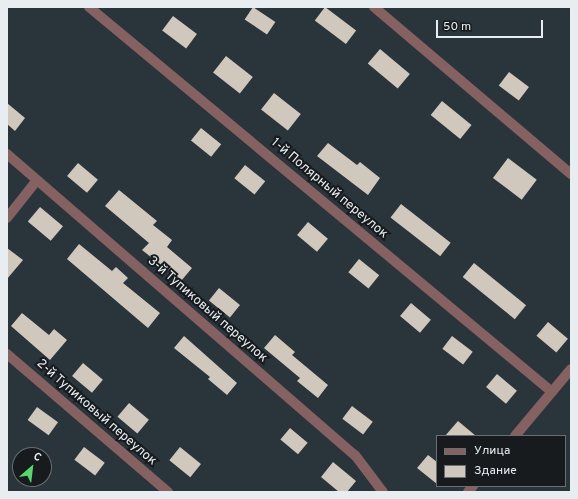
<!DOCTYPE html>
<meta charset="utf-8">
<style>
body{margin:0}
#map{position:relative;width:578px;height:499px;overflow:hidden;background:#2a343b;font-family:Overpass,sans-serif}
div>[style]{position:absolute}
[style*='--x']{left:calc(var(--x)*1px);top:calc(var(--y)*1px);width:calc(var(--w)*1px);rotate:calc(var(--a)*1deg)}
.building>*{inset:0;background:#d1c8bd;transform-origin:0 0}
.minor>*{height:10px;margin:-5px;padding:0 5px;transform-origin:5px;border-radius:5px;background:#856162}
span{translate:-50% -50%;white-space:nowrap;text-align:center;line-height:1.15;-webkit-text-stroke:4px #171b1e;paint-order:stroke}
.street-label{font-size:13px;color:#e7edf1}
.frame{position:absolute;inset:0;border:8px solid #e7edf1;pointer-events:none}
.legend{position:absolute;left:436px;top:435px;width:130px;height:52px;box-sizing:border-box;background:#171b1e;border:1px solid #6a6f72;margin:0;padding:5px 7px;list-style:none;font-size:12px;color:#e7edf1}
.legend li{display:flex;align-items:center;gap:8px;height:20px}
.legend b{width:20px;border:1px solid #6a6f72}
.north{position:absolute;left:12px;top:447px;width:40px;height:40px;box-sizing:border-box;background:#171b1e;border:1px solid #6a6f72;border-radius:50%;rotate:28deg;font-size:11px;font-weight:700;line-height:16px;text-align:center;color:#e7edf1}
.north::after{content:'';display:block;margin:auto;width:14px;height:18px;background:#5ad56e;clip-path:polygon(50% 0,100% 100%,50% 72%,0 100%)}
.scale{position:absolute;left:436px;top:20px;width:107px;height:18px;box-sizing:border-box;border:2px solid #e7edf1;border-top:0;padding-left:5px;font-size:12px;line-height:14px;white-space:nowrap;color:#e7edf1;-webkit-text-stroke:3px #171b1e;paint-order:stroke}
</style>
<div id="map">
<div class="building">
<i style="left:253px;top:7px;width:27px;height:15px;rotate:34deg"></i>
<i style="left:325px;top:7px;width:39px;height:17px;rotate:37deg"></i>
<i style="left:173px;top:16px;width:30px;height:18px;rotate:37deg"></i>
<i style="left:380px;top:49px;width:39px;height:19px;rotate:40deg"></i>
<i style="left:226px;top:56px;width:34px;height:21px;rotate:38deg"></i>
<i style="left:509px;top:72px;width:25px;height:17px;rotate:37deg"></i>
<i style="left:274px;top:93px;width:34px;height:21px;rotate:38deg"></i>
<i style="left:442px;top:101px;width:38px;height:18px;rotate:39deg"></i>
<i style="clip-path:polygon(7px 103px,25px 118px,15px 131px,7px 124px)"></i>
<i style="left:201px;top:128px;width:26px;height:16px;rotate:39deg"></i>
<i style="clip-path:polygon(328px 143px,357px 165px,360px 162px,380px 178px,368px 195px,317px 156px)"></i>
<i style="left:508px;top:158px;width:36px;height:25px;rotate:37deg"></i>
<i style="left:78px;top:163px;width:26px;height:17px;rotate:40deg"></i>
<i style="left:245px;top:165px;width:26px;height:17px;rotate:39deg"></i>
<i style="clip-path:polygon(119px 190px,157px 221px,153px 225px,172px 240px,167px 247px,192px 268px,181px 281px,142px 250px,149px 243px,105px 206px)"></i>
<i style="left:401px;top:204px;width:63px;height:17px;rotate:38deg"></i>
<i style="left:40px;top:207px;width:30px;height:19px;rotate:40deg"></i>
<i style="left:308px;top:222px;width:26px;height:17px;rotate:40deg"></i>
<i style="clip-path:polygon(79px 244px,112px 271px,116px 267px,128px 278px,123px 283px,160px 313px,148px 328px,67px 259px)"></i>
<i style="clip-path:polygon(7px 248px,23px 260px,7px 279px)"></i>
<i style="left:359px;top:259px;width:26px;height:17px;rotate:39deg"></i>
<i style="left:474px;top:263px;width:67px;height:18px;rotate:39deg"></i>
<i style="left:219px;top:288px;width:27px;height:16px;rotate:39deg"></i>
<i style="left:411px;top:303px;width:26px;height:17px;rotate:40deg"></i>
<i style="clip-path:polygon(22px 313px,49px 335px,54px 329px,67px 340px,50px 360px,11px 326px)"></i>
<i style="left:548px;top:322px;width:26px;height:18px;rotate:40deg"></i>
<i style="clip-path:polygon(275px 335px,295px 352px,292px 355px,328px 385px,318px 398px,297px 381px,300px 378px,264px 348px)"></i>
<i style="clip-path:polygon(184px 336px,237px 383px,227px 395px,208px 379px,210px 377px,174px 348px)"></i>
<i style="left:452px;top:336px;width:26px;height:16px;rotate:37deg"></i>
<i style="left:83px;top:363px;width:26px;height:17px;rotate:40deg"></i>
<i style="left:497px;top:374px;width:26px;height:17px;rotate:40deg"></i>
<i style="left:129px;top:403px;width:26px;height:18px;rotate:40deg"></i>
<i style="left:352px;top:406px;width:26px;height:16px;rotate:37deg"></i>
<i style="left:37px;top:407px;width:26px;height:16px;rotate:36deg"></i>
<i style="clip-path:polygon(458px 421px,476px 436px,445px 436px)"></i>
<i style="left:290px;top:428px;width:23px;height:15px;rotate:40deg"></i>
<i style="left:84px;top:447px;width:26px;height:16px;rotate:37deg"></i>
<i style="left:180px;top:447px;width:27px;height:17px;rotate:39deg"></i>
<i style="clip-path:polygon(428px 455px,437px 462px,437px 484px,417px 468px)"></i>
<i style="clip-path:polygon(333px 462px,356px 481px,347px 492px,339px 492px,321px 477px)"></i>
</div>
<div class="minor">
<i style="--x:89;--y:7;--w:602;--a:39.74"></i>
<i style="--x:374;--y:7;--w:258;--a:40.3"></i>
<i style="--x:7;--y:154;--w:460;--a:40.9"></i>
<i style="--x:355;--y:455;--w:46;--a:52.9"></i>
<i style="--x:7;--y:218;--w:48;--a:-51.7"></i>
<i style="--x:7;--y:354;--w:212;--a:40.6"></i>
<i style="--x:515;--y:436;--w:87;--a:-50.1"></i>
<i style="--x:468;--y:492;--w:8;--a:-50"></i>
</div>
<div class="street-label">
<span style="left:329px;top:189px;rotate:40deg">1-й Полярный переулок</span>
<span style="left:207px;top:310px;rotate:41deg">3-й Тупиковый переулок</span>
<span style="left:96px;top:413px;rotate:41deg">2-й Тупиковый переулок</span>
</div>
<div class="frame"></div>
<ul class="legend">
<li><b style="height:5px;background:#856162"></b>Улица</li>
<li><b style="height:11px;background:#d1c8bd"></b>Здание</li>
</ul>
<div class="north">С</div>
<div class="scale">50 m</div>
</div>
